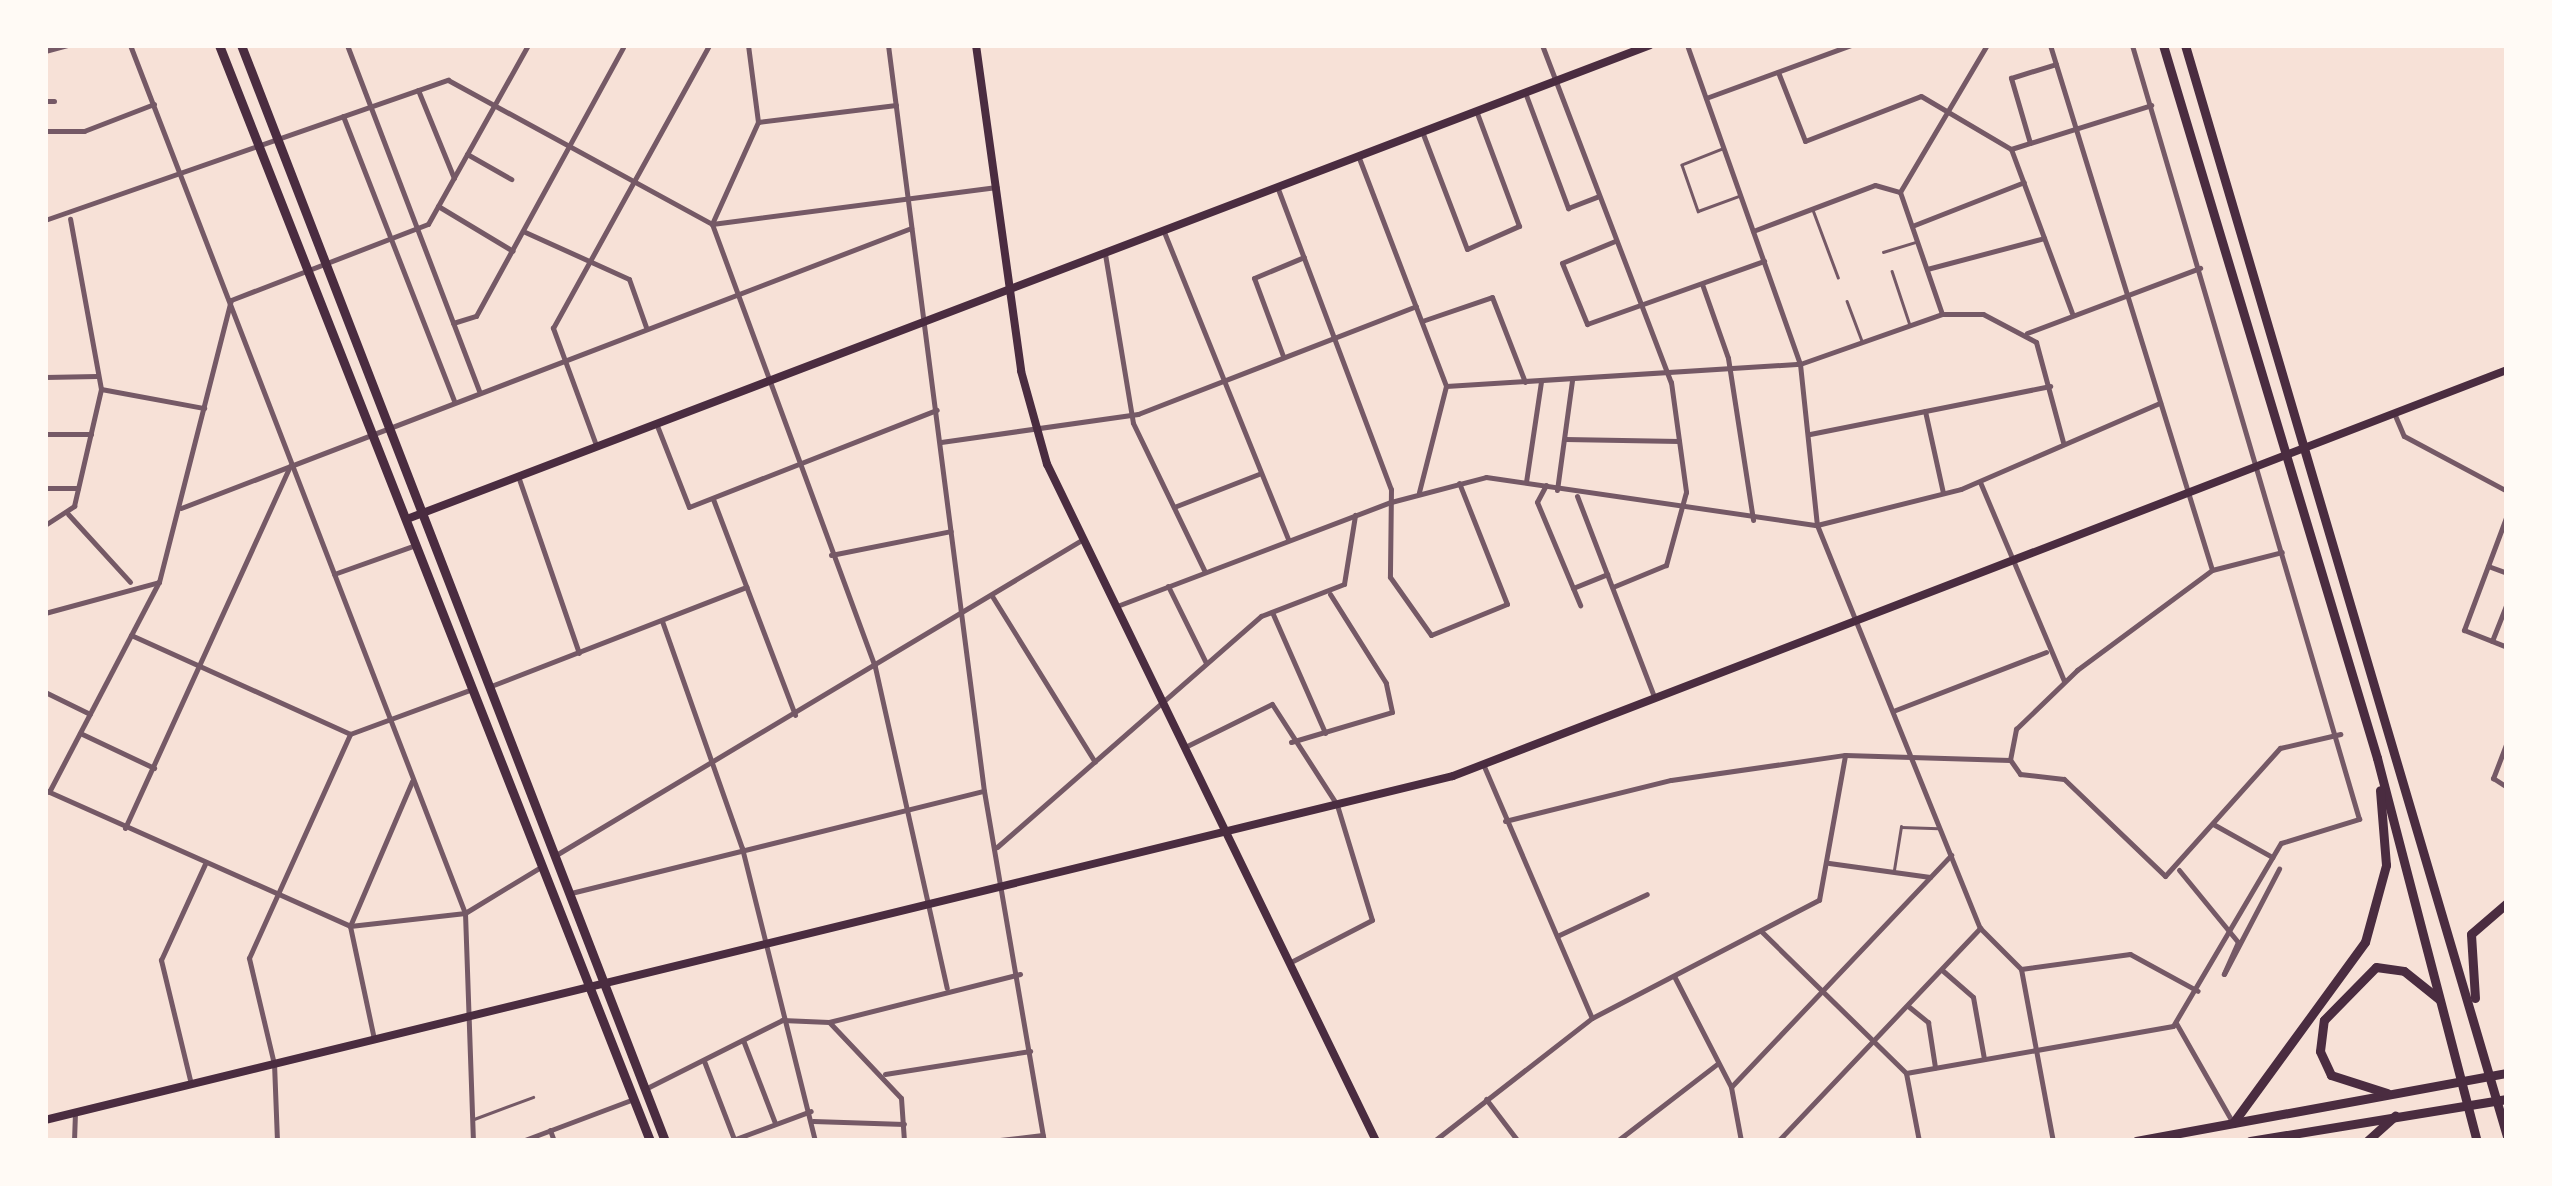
<!DOCTYPE html>
<style>
body{margin:0}
#map{position:relative;width:2552px;height:1186px;overflow:hidden;background:#f7e1d7;font-family:Cabin,sans-serif}
div>[style]{position:absolute}
[style*='--x']{left:calc(var(--x)*1px);top:calc(var(--y)*1px);width:calc(var(--w)*1px);rotate:calc(var(--a)*1deg)}
.service>*{height:2.5px;margin:-1.25px;padding:0 1.25px;transform-origin:1.25px;border-radius:1.25px;background:#755966}
.minor>*{height:5px;margin:-2.5px;padding:0 2.5px;transform-origin:2.5px;border-radius:2.5px;background:#755966}
.secondary>*{height:8px;margin:-4px;padding:0 4px;transform-origin:4px;border-radius:4px;background:#4a2c40}
.primary>*{height:9px;margin:-4.5px;padding:0 4.5px;transform-origin:4.5px;border-radius:4.5px;background:#4a2c40}
.trunk>*{height:9px;margin:-4.5px;padding:0 4.5px;transform-origin:4.5px;border-radius:4.5px;background:#4a2c40}
span{translate:-50% -50%;white-space:nowrap;text-align:center;line-height:1.15;-webkit-text-stroke:8px #fffaf5;paint-order:stroke}
.frame{position:absolute;inset:0;border:48px solid #fffaf5;pointer-events:none}
</style>
<div id="map">
<div class="service">
<i style="--x:1722;--y:149;--w:43;--a:158.2"></i>
<i style="--x:1682;--y:165;--w:49;--a:70.8"></i>
<i style="--x:1698;--y:211;--w:44;--a:-20.1"></i>
<i style="--x:1813;--y:210;--w:72;--a:69.5"></i>
<i style="--x:1883;--y:252;--w:34;--a:-17"></i>
<i style="--x:1892;--y:271;--w:57;--a:71.6"></i>
<i style="--x:1847;--y:301;--w:43;--a:69.4"></i>
<i style="--x:1894;--y:870;--w:44;--a:-80.8"></i>
<i style="--x:1901;--y:827;--w:37;--a:2"></i>
<i style="--x:474;--y:1119;--w:63;--a:-20.4"></i>
</div>
<div class="minor">
<i style="--x:130;--y:45;--w:930;--a:68.9"></i>
<i style="--x:465;--y:913;--w:228;--a:88"></i>
<i style="--x:347;--y:45;--w:370;--a:69.1"></i>
<i style="--x:618;--y:45;--w:25;--a:0"></i>
<i style="--x:748;--y:45;--w:78;--a:82.6"></i>
<i style="--x:758;--y:122;--w:112;--a:114.3"></i>
<i style="--x:712;--y:224;--w:472;--a:69.8"></i>
<i style="--x:875;--y:667;--w:329;--a:77.4"></i>
<i style="--x:888;--y:45;--w:752;--a:82.67"></i>
<i style="--x:984;--y:791;--w:355;--a:80.3"></i>
<i style="--x:1542;--y:45;--w:361;--a:69.1"></i>
<i style="--x:1671;--y:382;--w:111;--a:82.2"></i>
<i style="--x:1686;--y:492;--w:76;--a:105.3"></i>
<i style="--x:1666;--y:565;--w:57;--a:157.5"></i>
<i style="--x:1687;--y:45;--w:338;--a:70.5"></i>
<i style="--x:1800;--y:364;--w:162;--a:84"></i>
<i style="--x:1817;--y:525;--w:435;--a:68"></i>
<i style="--x:1980;--y:928;--w:58;--a:45"></i>
<i style="--x:2021;--y:969;--w:175;--a:79.5"></i>
<i style="--x:2050;--y:45;--w:549;--a:72.85"></i>
<i style="--x:45;--y:51;--w:24;--a:-15"></i>
<i style="--x:1778;--y:72;--w:74;--a:68.6"></i>
<i style="--x:1805;--y:141;--w:124;--a:-21.2"></i>
<i style="--x:1921;--y:96;--w:104;--a:30.5"></i>
<i style="--x:2011;--y:149;--w:175;--a:69.6"></i>
<i style="--x:418;--y:90;--w:95;--a:67.8"></i>
<i style="--x:1526;--y:95;--w:121;--a:69.6"></i>
<i style="--x:1568;--y:208;--w:33;--a:-21"></i>
<i style="--x:1706;--y:98;--w:154;--a:-20.1"></i>
<i style="--x:45;--y:101;--w:9;--a:0"></i>
<i style="--x:343;--y:116;--w:305;--a:68.7"></i>
<i style="--x:758;--y:122;--w:139;--a:-7"></i>
<i style="--x:45;--y:131;--w:39;--a:0"></i>
<i style="--x:84;--y:131;--w:75;--a:-21.1"></i>
<i style="--x:1423;--y:134;--w:123;--a:69.1"></i>
<i style="--x:1467;--y:249;--w:57;--a:-23.9"></i>
<i style="--x:1519;--y:226;--w:121;--a:-110.4"></i>
<i style="--x:2030;--y:143;--w:68;--a:-106.3"></i>
<i style="--x:2011;--y:78;--w:47;--a:-17.3"></i>
<i style="--x:2011;--y:149;--w:147;--a:-17.4"></i>
<i style="--x:467;--y:154;--w:51;--a:29.6"></i>
<i style="--x:1359;--y:158;--w:244;--a:69.1"></i>
<i style="--x:1278;--y:189;--w:321;--a:69.4"></i>
<i style="--x:1391;--y:489;--w:88;--a:90.7"></i>
<i style="--x:1390;--y:577;--w:71;--a:54.7"></i>
<i style="--x:1431;--y:635;--w:82;--a:-22.2"></i>
<i style="--x:1507;--y:604;--w:130;--a:-111.6"></i>
<i style="--x:1900;--y:192;--w:171;--a:-59.4"></i>
<i style="--x:438;--y:206;--w:87;--a:31"></i>
<i style="--x:45;--y:220;--w:427;--a:-19.2"></i>
<i style="--x:448;--y:80;--w:301;--a:28.6"></i>
<i style="--x:712;--y:224;--w:287;--a:-7.4"></i>
<i style="--x:1912;--y:226;--w:120;--a:-21.4"></i>
<i style="--x:1753;--y:231;--w:130;--a:-20.7"></i>
<i style="--x:1875;--y:185;--w:26;--a:16"></i>
<i style="--x:1900;--y:192;--w:129;--a:71"></i>
<i style="--x:525;--y:232;--w:114;--a:24.3"></i>
<i style="--x:629;--y:279;--w:51;--a:70.5"></i>
<i style="--x:1164;--y:232;--w:331;--a:68"></i>
<i style="--x:1615;--y:241;--w:57;--a:157.5"></i>
<i style="--x:1562;--y:263;--w:66;--a:67.7"></i>
<i style="--x:1587;--y:324;--w:188;--a:-19.6"></i>
<i style="--x:1105;--y:254;--w:171;--a:80.6"></i>
<i style="--x:1133;--y:423;--w:165;--a:64.2"></i>
<i style="--x:1927;--y:269;--w:121;--a:-14.8"></i>
<i style="--x:1702;--y:284;--w:78;--a:70.6"></i>
<i style="--x:1728;--y:358;--w:164;--a:81.2"></i>
<i style="--x:1422;--y:321;--w:74;--a:-18.9"></i>
<i style="--x:1492;--y:297;--w:91;--a:68.8"></i>
<i style="--x:453;--y:323;--w:24;--a:-17"></i>
<i style="--x:476;--y:316;--w:306;--a:-61.3"></i>
<i style="--x:2027;--y:333;--w:185;--a:-20.6"></i>
<i style="--x:1283;--y:356;--w:83;--a:-110.4"></i>
<i style="--x:1254;--y:278;--w:54;--a:-22.8"></i>
<i style="--x:45;--y:377;--w:52;--a:-1.1"></i>
<i style="--x:1446;--y:386;--w:355;--a:-3.6"></i>
<i style="--x:1800;--y:364;--w:151;--a:-19.4"></i>
<i style="--x:1942;--y:314;--w:41;--a:0"></i>
<i style="--x:1983;--y:314;--w:60;--a:27.8"></i>
<i style="--x:2036;--y:342;--w:104;--a:74.9"></i>
<i style="--x:101;--y:389;--w:105;--a:10.5"></i>
<i style="--x:1925;--y:411;--w:84;--a:77.6"></i>
<i style="--x:2394;--y:413;--w:25;--a:67"></i>
<i style="--x:2404;--y:436;--w:117;--a:28.1"></i>
<i style="--x:656;--y:423;--w:90;--a:68.6"></i>
<i style="--x:689;--y:507;--w:266;--a:-21.4"></i>
<i style="--x:45;--y:434;--w:46;--a:0"></i>
<i style="--x:1810;--y:434;--w:245;--a:-11.3"></i>
<i style="--x:1565;--y:439;--w:114;--a:1"></i>
<i style="--x:941;--y:442;--w:199;--a:-8.1"></i>
<i style="--x:1138;--y:414;--w:298;--a:-21.2"></i>
<i style="--x:596;--y:445;--w:125;--a:-110.2"></i>
<i style="--x:553;--y:328;--w:323;--a:-61.1"></i>
<i style="--x:518;--y:476;--w:187;--a:71"></i>
<i style="--x:1526;--y:482;--w:101;--a:-81.5"></i>
<i style="--x:1980;--y:482;--w:216;--a:67.1"></i>
<i style="--x:1546;--y:485;--w:19;--a:118"></i>
<i style="--x:1537;--y:502;--w:112;--a:67.3"></i>
<i style="--x:45;--y:488;--w:33;--a:0"></i>
<i style="--x:1557;--y:490;--w:111;--a:-82.2"></i>
<i style="--x:1419;--y:492;--w:109;--a:-75.7"></i>
<i style="--x:1577;--y:496;--w:215;--a:69"></i>
<i style="--x:713;--y:499;--w:231;--a:69.2"></i>
<i style="--x:1174;--y:507;--w:93;--a:-21.3"></i>
<i style="--x:181;--y:508;--w:782;--a:-20.98"></i>
<i style="--x:68;--y:514;--w:92;--a:47.6"></i>
<i style="--x:2507;--y:515;--w:123;--a:110.5"></i>
<i style="--x:2464;--y:630;--w:46;--a:21.6"></i>
<i style="--x:45;--y:525;--w:35;--a:-33"></i>
<i style="--x:74;--y:506;--w:120;--a:-77"></i>
<i style="--x:101;--y:389;--w:173;--a:-100.3"></i>
<i style="--x:831;--y:555;--w:122;--a:-11.3"></i>
<i style="--x:2488;--y:566;--w:20;--a:20"></i>
<i style="--x:334;--y:574;--w:87;--a:-19.5"></i>
<i style="--x:1168;--y:586;--w:86;--a:63.7"></i>
<i style="--x:1573;--y:588;--w:37;--a:-22"></i>
<i style="--x:992;--y:596;--w:195;--a:58.2"></i>
<i style="--x:1117;--y:606;--w:293;--a:-20.8"></i>
<i style="--x:1391;--y:502;--w:98;--a:-14.7"></i>
<i style="--x:1486;--y:477;--w:334;--a:8.3"></i>
<i style="--x:1817;--y:525;--w:148;--a:-14"></i>
<i style="--x:1961;--y:489;--w:217;--a:-23.4"></i>
<i style="--x:1272;--y:612;--w:132;--a:66.3"></i>
<i style="--x:45;--y:613;--w:118;--a:-15.2"></i>
<i style="--x:662;--y:621;--w:241;--a:70.6"></i>
<i style="--x:742;--y:848;--w:302;--a:76"></i>
<i style="--x:131;--y:635;--w:240;--a:24.3"></i>
<i style="--x:350;--y:734;--w:130;--a:-20.2"></i>
<i style="--x:2492;--y:641;--w:41;--a:-68.5"></i>
<i style="--x:491;--y:686;--w:274;--a:-21.2"></i>
<i style="--x:45;--y:692;--w:50;--a:26.1"></i>
<i style="--x:1893;--y:711;--w:164;--a:-21.1"></i>
<i style="--x:80;--y:733;--w:82;--a:25.3"></i>
<i style="--x:1291;--y:742;--w:105;--a:-16.5"></i>
<i style="--x:1392;--y:712;--w:30;--a:-102"></i>
<i style="--x:1386;--y:683;--w:105;--a:-122.2"></i>
<i style="--x:2507;--y:742;--w:39;--a:111"></i>
<i style="--x:2493;--y:778;--w:17;--a:33"></i>
<i style="--x:1185;--y:747;--w:97;--a:-26.3"></i>
<i style="--x:1272;--y:704;--w:120;--a:57.2"></i>
<i style="--x:1337;--y:805;--w:120;--a:73.1"></i>
<i style="--x:1372;--y:920;--w:93;--a:152.6"></i>
<i style="--x:2011;--y:761;--w:16;--a:55"></i>
<i style="--x:2020;--y:774;--w:44;--a:6.5"></i>
<i style="--x:2064;--y:779;--w:140;--a:43.8"></i>
<i style="--x:2165;--y:876;--w:172;--a:-48.1"></i>
<i style="--x:2280;--y:748;--w:62;--a:-13.1"></i>
<i style="--x:1483;--y:764;--w:276;--a:66.8"></i>
<i style="--x:45;--y:790;--w:334;--a:24"></i>
<i style="--x:350;--y:926;--w:116;--a:-6.4"></i>
<i style="--x:465;--y:913;--w:87;--a:-31.3"></i>
<i style="--x:49;--y:792;--w:237;--a:-62.4"></i>
<i style="--x:159;--y:582;--w:291;--a:-75.7"></i>
<i style="--x:231;--y:300;--w:211;--a:-21.1"></i>
<i style="--x:428;--y:224;--w:205;--a:-60.8"></i>
<i style="--x:1505;--y:821;--w:171;--a:-13.9"></i>
<i style="--x:1671;--y:780;--w:176;--a:-8.2"></i>
<i style="--x:1845;--y:755;--w:165;--a:1.7"></i>
<i style="--x:2010;--y:760;--w:32;--a:-79"></i>
<i style="--x:2016;--y:729;--w:85;--a:-44"></i>
<i style="--x:2077;--y:670;--w:168;--a:-36.5"></i>
<i style="--x:2212;--y:570;--w:72;--a:-14.4"></i>
<i style="--x:2213;--y:824;--w:68;--a:29.2"></i>
<i style="--x:125;--y:828;--w:398;--a:-65.5"></i>
<i style="--x:997;--y:847;--w:351;--a:-41.2"></i>
<i style="--x:1261;--y:616;--w:89;--a:-21.1"></i>
<i style="--x:1344;--y:584;--w:70;--a:-80.9"></i>
<i style="--x:556;--y:855;--w:611;--a:-30.93"></i>
<i style="--x:1829;--y:863;--w:102;--a:7.9"></i>
<i style="--x:2179;--y:870;--w:93;--a:50.7"></i>
<i style="--x:2238;--y:942;--w:35;--a:114"></i>
<i style="--x:2224;--y:974;--w:119;--a:-62.4"></i>
<i style="--x:571;--y:893;--w:425;--a:-13.9"></i>
<i style="--x:1761;--y:931;--w:203;--a:44.4"></i>
<i style="--x:1906;--y:1073;--w:69;--a:79.2"></i>
<i style="--x:1557;--y:936;--w:99;--a:-25"></i>
<i style="--x:2021;--y:969;--w:110;--a:-7.8"></i>
<i style="--x:2130;--y:954;--w:77;--a:28.6"></i>
<i style="--x:1942;--y:970;--w:41;--a:41.1"></i>
<i style="--x:1973;--y:997;--w:63;--a:79.9"></i>
<i style="--x:1674;--y:976;--w:125;--a:62.8"></i>
<i style="--x:1731;--y:1087;--w:55;--a:79.5"></i>
<i style="--x:1908;--y:1006;--w:26;--a:39"></i>
<i style="--x:1928;--y:1022;--w:46;--a:81.2"></i>
<i style="--x:830;--y:1023;--w:103;--a:46.6"></i>
<i style="--x:901;--y:1098;--w:43;--a:86"></i>
<i style="--x:2176;--y:1023;--w:115;--a:60.3"></i>
<i style="--x:374;--y:1039;--w:116;--a:-102"></i>
<i style="--x:350;--y:926;--w:158;--a:-66.8"></i>
<i style="--x:743;--y:1040;--w:89;--a:68.9"></i>
<i style="--x:704;--y:1061;--w:84;--a:69"></i>
<i style="--x:1906;--y:1073;--w:271;--a:-10"></i>
<i style="--x:2173;--y:1026;--w:212;--a:-59.5"></i>
<i style="--x:2281;--y:843;--w:82;--a:-17.1"></i>
<i style="--x:2359;--y:819;--w:807;--a:-106.35"></i>
<i style="--x:885;--y:1074;--w:147;--a:-9"></i>
<i style="--x:191;--y:1084;--w:128;--a:-103.6"></i>
<i style="--x:161;--y:960;--w:106;--a:-65.4"></i>
<i style="--x:1731;--y:1087;--w:320;--a:-46.5"></i>
<i style="--x:647;--y:1088;--w:151;--a:-26.7"></i>
<i style="--x:782;--y:1020;--w:47;--a:2.4"></i>
<i style="--x:829;--y:1022;--w:197;--a:-14.1"></i>
<i style="--x:1486;--y:1099;--w:53;--a:52.7"></i>
<i style="--x:813;--y:1121;--w:91;--a:1.9"></i>
<i style="--x:550;--y:1130;--w:12;--a:70"></i>
<i style="--x:74;--y:1141;--w:27;--a:-88"></i>
<i style="--x:277;--y:1141;--w:77;--a:-92.2"></i>
<i style="--x:274;--y:1064;--w:109;--a:-103.3"></i>
<i style="--x:249;--y:958;--w:246;--a:-65.7"></i>
<i style="--x:522;--y:1141;--w:120;--a:-20.6"></i>
<i style="--x:730;--y:1141;--w:86;--a:-20.3"></i>
<i style="--x:991;--y:1141;--w:52;--a:-6.6"></i>
<i style="--x:1434;--y:1141;--w:200;--a:-37.9"></i>
<i style="--x:1592;--y:1018;--w:256;--a:-27.5"></i>
<i style="--x:1819;--y:900;--w:147;--a:-79.8"></i>
<i style="--x:1617;--y:1141;--w:126;--a:-37.6"></i>
<i style="--x:1778;--y:1141;--w:294;--a:-46.5"></i>
</div>
<div class="secondary">
<i style="--x:976;--y:45;--w:329;--a:82.1"></i>
<i style="--x:1021;--y:371;--w:97;--a:74.4"></i>
<i style="--x:1047;--y:464;--w:753;--a:64.08"></i>
<i style="--x:407;--y:519;--w:1330;--a:-20.87"></i>
<i style="--x:45;--y:1120;--w:1449;--a:-13.73"></i>
<i style="--x:1453;--y:776;--w:1129;--a:-21.07"></i>
</div>
<div class="primary">
<i style="--x:219;--y:45;--w:1178;--a:68.53"></i>
<i style="--x:241;--y:45;--w:1175;--a:68.85"></i>
<i style="--x:2136;--y:1141;--w:377;--a:-10.4"></i>
<i style="--x:2250;--y:1141;--w:260;--a:-9.3"></i>
</div>
<div class="trunk">
<i style="--x:2163;--y:45;--w:744;--a:73.29"></i>
<i style="--x:2377;--y:758;--w:396;--a:75.4"></i>
<i style="--x:2185;--y:45;--w:1138;--a:73.56"></i>
<i style="--x:2475;--y:998;--w:64;--a:-93.6"></i>
<i style="--x:2471;--y:934;--w:48;--a:-40.7"></i>
<i style="--x:2387;--y:1093;--w:59;--a:-162.2"></i>
<i style="--x:2331;--y:1075;--w:26;--a:-115"></i>
<i style="--x:2320;--y:1051;--w:31;--a:-83"></i>
<i style="--x:2324;--y:1020;--w:74;--a:-45.5"></i>
<i style="--x:2376;--y:967;--w:28;--a:8"></i>
<i style="--x:2404;--y:971;--w:45;--a:38.7"></i>
<i style="--x:2233;--y:1123;--w:224;--a:-53.9"></i>
<i style="--x:2365;--y:942;--w:80;--a:-74.7"></i>
<i style="--x:2386;--y:865;--w:75;--a:-94.6"></i>
<i style="--x:2367;--y:1141;--w:38;--a:-42"></i>
</div>
<div class="frame"></div>
</div>
